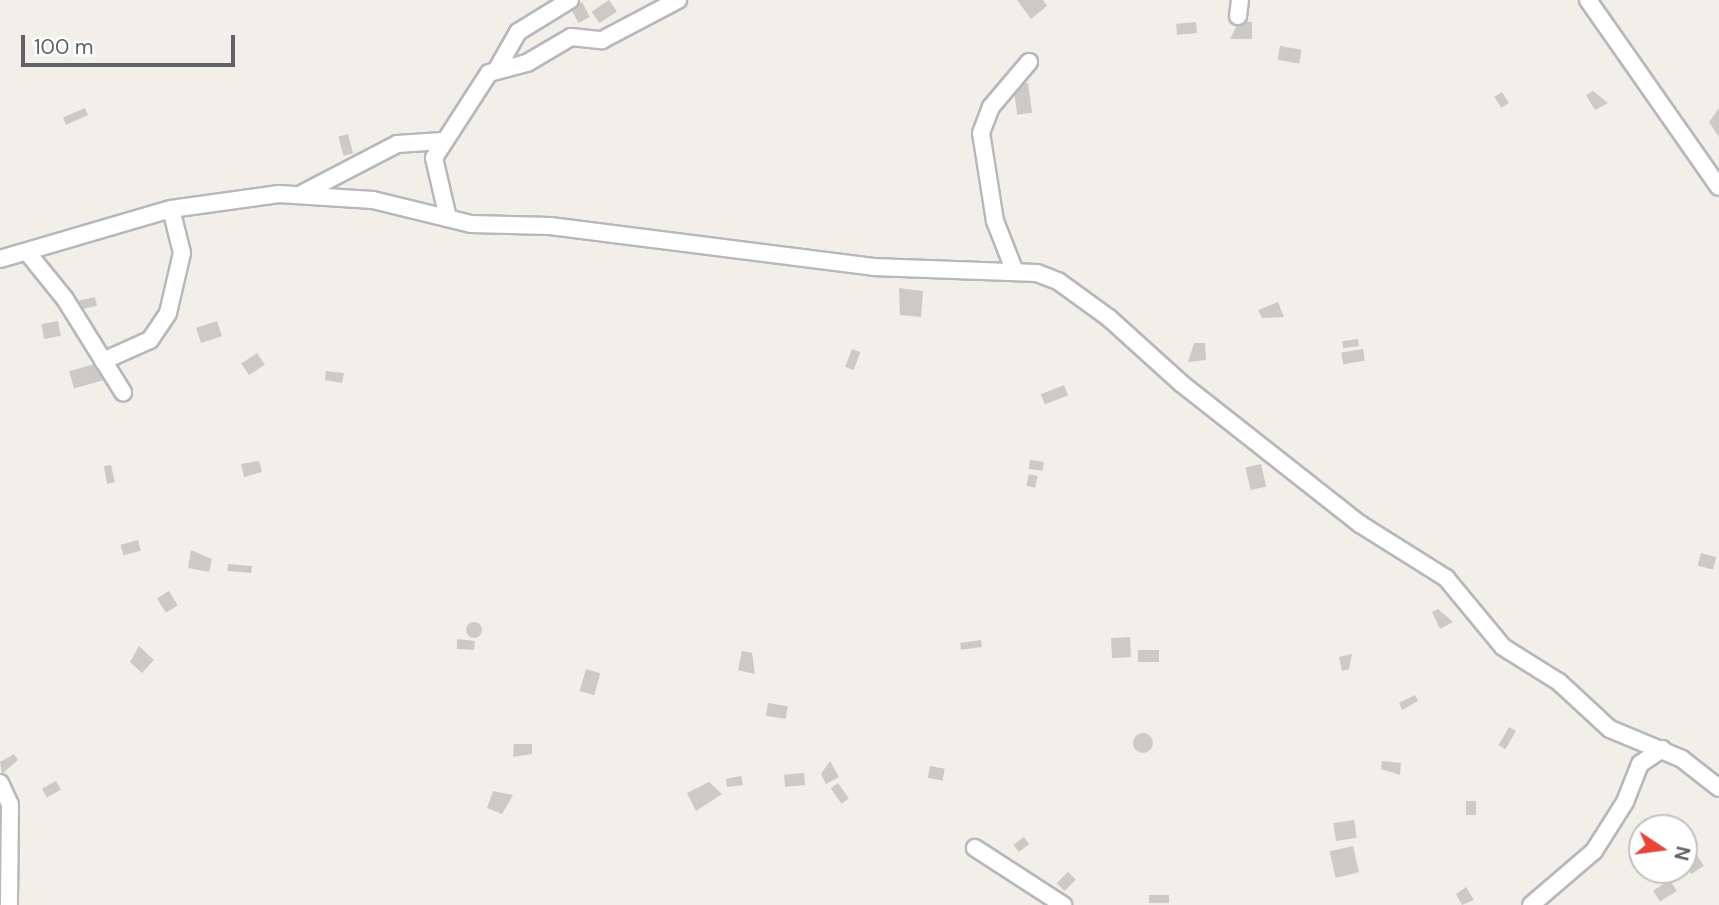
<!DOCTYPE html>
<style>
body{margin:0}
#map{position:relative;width:1719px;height:905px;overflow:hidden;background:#f1efe8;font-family:"DM Sans",sans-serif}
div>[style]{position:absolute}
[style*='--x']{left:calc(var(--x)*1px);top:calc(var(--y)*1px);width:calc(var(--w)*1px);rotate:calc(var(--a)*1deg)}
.building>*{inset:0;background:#cccac5;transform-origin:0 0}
.round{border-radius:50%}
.roads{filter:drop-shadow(2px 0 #b5b8bc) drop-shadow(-2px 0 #b5b8bc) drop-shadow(0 2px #b5b8bc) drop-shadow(0 -2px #b5b8bc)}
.street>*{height:16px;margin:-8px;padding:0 8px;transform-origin:8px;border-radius:8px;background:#fff}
span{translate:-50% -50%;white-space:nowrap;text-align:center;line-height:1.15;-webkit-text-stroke:7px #fff;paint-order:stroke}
.north{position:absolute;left:1628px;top:814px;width:70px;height:70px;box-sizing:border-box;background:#fff;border:2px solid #bfc1c3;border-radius:50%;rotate:103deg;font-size:19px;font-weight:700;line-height:28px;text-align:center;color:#5f6368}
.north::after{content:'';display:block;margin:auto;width:24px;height:32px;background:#ea4335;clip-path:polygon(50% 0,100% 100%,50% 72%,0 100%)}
.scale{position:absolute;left:21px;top:35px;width:214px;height:32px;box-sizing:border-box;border:4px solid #5f6368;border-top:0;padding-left:9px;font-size:21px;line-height:24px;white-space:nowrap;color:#5f6368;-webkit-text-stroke:5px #fff;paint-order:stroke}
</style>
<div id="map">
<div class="building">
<i style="left:609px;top:0;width:14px;height:21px;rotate:56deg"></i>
<i style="clip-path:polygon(1017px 0,1043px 0,1047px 6px,1031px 19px)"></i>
<i style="left:582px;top:2px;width:17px;height:13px;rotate:62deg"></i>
<i style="clip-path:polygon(1239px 21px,1252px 22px,1252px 39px,1230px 39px)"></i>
<i style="left:1196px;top:22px;width:11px;height:20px;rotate:85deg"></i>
<i style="left:1280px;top:46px;width:22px;height:14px;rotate:10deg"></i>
<i style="left:1028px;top:83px;width:30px;height:15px;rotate:82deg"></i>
<i style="clip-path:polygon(1593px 91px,1608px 103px,1595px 110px,1586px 95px)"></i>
<i style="left:1502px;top:92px;width:13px;height:9px;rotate:58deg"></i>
<i style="left:85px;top:108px;width:8px;height:24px;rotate:67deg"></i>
<i style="clip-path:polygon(1719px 108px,1719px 137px,1709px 122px)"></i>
<i style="left:348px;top:134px;width:20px;height:10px;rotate:75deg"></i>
<i style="clip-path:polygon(899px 288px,923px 291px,921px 317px,900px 315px)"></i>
<i style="left:95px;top:297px;width:9px;height:16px;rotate:77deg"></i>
<i style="clip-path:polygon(1278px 302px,1284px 317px,1262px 318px,1258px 310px)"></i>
<i style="left:58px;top:321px;width:15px;height:17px;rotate:79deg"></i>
<i style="left:217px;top:321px;width:16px;height:22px;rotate:72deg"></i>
<i style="left:1358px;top:339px;width:7px;height:16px;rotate:82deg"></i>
<i style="clip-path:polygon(1194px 343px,1205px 343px,1206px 360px,1188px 362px)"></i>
<i style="left:852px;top:349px;width:9px;height:19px;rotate:21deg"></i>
<i style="left:1363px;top:349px;width:12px;height:22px;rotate:81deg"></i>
<i style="left:257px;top:353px;width:14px;height:19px;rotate:56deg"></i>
<i style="left:98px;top:363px;width:18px;height:30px;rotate:74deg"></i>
<i style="clip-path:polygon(326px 371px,344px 373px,342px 383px,325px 380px)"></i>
<i style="left:1064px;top:385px;width:11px;height:25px;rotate:68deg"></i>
<i style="left:1030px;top:460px;width:14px;height:9px;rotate:8deg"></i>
<i style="clip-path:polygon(259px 461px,262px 472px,244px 477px,241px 464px)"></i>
<i style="left:1261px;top:464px;width:23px;height:16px;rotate:77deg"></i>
<i style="clip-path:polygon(111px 465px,115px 482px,107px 484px,104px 466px)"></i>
<i style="left:1029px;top:474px;width:9px;height:12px;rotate:13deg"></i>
<i style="left:138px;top:540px;width:11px;height:18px;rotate:75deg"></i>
<i style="clip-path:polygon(191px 550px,212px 559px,209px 572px,188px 568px)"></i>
<i style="left:1701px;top:553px;width:16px;height:13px;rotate:15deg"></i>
<i style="left:228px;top:564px;width:24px;height:7px;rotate:5deg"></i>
<i style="left:169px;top:591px;width:17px;height:14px;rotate:59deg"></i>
<i style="clip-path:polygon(1438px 609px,1453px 622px,1440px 629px,1432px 612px)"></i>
<i class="round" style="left:466px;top:622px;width:16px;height:16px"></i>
<i style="left:1130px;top:637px;width:20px;height:19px;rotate:87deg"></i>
<i style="clip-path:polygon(457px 639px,475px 641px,474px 650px,457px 649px)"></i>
<i style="left:981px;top:640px;width:7px;height:21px;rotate:82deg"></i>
<i style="clip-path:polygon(139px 646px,154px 660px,142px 673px,130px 662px)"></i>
<i style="left:1159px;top:650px;width:12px;height:21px;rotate:90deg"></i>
<i style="clip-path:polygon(742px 651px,752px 653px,755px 674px,738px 670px)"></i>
<i style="clip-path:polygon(1352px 654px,1349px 669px,1342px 671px,1339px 657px)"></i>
<i style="left:586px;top:669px;width:15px;height:23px;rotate:16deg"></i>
<i style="clip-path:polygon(1415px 695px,1418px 701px,1402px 710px,1399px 703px)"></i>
<i style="left:768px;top:703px;width:20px;height:13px;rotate:9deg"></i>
<i style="left:1509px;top:727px;width:8px;height:21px;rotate:30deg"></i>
<i class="round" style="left:1133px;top:733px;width:20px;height:20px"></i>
<i style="clip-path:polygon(514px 744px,532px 744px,532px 754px,513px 757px)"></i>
<i style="clip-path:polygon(14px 754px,18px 760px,2px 774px,0 762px)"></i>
<i style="clip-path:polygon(830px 761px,839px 777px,826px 784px,821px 774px)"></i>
<i style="clip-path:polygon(1382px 761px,1401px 763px,1400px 775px,1381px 769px)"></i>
<i style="left:930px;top:766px;width:15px;height:12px;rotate:11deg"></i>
<i style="left:804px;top:773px;width:12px;height:20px;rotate:85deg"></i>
<i style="clip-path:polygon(741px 776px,743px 785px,727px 787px,726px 779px)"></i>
<i style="left:56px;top:781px;width:10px;height:16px;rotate:61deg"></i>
<i style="clip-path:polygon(709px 782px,722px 794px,696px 811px,687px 793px)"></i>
<i style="left:838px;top:783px;width:19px;height:9px;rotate:55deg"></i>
<i style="clip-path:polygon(493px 791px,513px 795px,502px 814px,487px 808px)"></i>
<i style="left:1466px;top:801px;width:10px;height:14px"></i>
<i style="left:1354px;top:820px;width:18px;height:21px;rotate:81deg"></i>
<i style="left:1024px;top:837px;width:9px;height:13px;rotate:54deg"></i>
<i style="left:1353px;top:846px;width:27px;height:24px;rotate:77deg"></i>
<i style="left:1697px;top:855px;width:13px;height:15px;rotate:58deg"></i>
<i style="left:1068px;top:872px;width:11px;height:16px;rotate:45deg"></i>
<i style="left:1670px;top:880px;width:13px;height:20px;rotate:58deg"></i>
<i style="clip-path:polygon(1466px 887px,1474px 900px,1462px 905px,1456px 894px)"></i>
<i style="left:1149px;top:895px;width:20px;height:8px"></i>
</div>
<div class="roads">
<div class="street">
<i style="--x:1588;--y:0;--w:228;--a:55"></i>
<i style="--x:1238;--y:16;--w:16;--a:-83"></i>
<i style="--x:497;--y:69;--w:43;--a:-60.4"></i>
<i style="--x:518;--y:32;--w:61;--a:-31.6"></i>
<i style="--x:303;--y:193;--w:106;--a:-27.5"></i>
<i style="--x:397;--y:144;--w:45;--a:-3.8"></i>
<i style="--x:448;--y:218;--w:62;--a:-103.1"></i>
<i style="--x:434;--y:158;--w:101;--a:-57.1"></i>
<i style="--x:489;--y:73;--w:39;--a:-15"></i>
<i style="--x:527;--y:63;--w:51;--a:-30.6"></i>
<i style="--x:571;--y:37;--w:31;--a:6"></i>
<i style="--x:602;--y:40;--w:86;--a:-27.8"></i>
<i style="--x:27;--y:252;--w:60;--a:51"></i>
<i style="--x:65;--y:299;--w:110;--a:58.1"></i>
<i style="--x:0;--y:259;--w:178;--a:-16.3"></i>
<i style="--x:171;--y:209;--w:109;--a:-7.9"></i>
<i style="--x:279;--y:194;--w:94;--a:3.7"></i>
<i style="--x:373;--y:200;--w:101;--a:13.8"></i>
<i style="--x:471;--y:224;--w:79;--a:1.5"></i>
<i style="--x:550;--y:226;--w:326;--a:7.2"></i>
<i style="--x:873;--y:267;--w:164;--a:2.1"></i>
<i style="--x:1037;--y:273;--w:22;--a:21"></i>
<i style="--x:1058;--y:281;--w:63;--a:36"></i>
<i style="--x:1109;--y:318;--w:98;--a:42.1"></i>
<i style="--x:1182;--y:384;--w:226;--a:38.2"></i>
<i style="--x:1360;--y:524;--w:102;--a:32.1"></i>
<i style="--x:1446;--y:578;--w:89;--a:50.4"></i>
<i style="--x:1503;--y:647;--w:66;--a:32"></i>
<i style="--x:1559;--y:682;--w:69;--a:42.7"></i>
<i style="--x:1610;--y:729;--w:78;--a:22.6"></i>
<i style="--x:1682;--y:759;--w:47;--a:38.1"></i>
<i style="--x:1015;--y:272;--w:55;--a:-111.4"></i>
<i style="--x:995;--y:221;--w:89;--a:-99"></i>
<i style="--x:981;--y:133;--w:28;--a:-69"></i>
<i style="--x:991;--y:107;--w:59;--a:-49.8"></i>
<i style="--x:103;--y:361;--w:51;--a:-24.1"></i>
<i style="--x:150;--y:340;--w:32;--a:-56"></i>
<i style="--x:168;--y:313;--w:62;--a:-76.9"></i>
<i style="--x:182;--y:253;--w:45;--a:-104"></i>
<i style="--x:0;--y:783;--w:23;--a:65"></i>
<i style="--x:10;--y:804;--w:101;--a:90.6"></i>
<i style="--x:975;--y:848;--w:105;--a:32.9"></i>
<i style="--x:1531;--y:905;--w:83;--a:-40.6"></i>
<i style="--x:1594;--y:851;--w:58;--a:-57.7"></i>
<i style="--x:1625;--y:802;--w:41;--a:-68.5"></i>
<i style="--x:1640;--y:764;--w:27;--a:-34"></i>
</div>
</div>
<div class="north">N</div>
<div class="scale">100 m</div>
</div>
